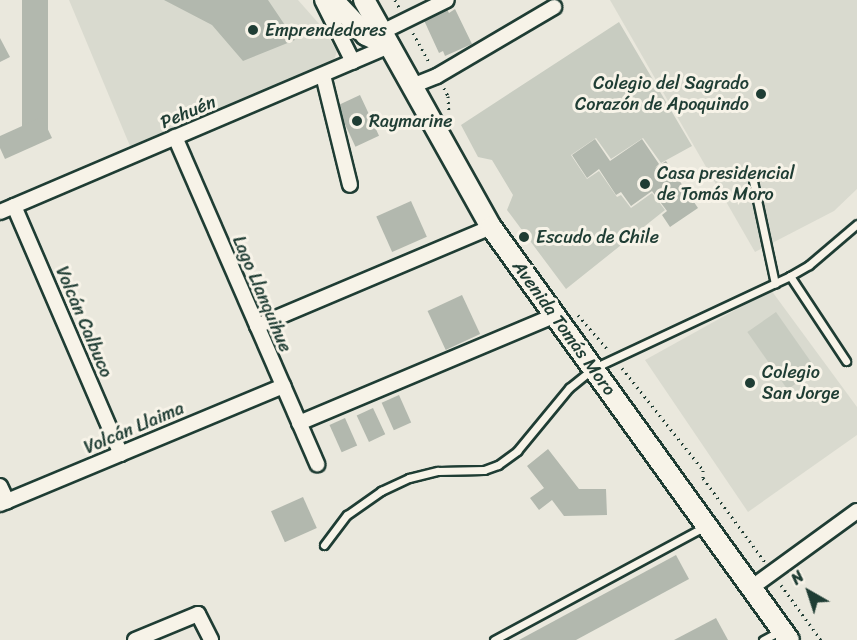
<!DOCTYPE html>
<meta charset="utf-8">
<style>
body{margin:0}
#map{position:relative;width:857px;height:640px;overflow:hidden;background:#eae8dd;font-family:Sriracha,sans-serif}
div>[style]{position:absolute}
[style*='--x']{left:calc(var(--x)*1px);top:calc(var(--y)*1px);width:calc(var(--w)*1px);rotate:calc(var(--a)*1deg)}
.built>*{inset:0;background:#d9dacf}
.green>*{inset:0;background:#c8ccc1;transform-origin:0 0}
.building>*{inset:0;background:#b2b8ae;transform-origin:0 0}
.path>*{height:3px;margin-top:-1.5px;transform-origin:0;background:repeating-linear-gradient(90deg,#1f3d34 0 1.5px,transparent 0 6px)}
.roads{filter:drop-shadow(2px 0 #1f3d34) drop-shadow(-2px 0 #1f3d34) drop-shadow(0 2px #1f3d34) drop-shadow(0 -2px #1f3d34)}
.lane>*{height:7px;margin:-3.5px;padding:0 3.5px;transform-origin:3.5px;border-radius:3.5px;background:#f7f3e8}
.street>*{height:14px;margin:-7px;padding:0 7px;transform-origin:7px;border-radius:7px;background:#f7f3e8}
.secondary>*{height:20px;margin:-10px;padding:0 10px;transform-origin:10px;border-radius:10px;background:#f7f3e8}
.dots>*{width:16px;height:16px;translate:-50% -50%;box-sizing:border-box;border:3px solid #f7f3e8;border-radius:50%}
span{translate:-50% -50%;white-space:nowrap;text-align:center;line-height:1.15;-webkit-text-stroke:6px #f7f3e8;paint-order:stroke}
.poi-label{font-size:18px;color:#1f3d34}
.left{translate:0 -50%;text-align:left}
.right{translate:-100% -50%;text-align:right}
.street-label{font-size:18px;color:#1f3d34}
.north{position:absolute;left:779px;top:562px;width:60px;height:60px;-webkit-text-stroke:4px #f7f3e8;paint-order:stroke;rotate:321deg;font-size:16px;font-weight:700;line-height:24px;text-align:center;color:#1f3d34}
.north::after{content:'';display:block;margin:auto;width:21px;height:27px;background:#1f3d34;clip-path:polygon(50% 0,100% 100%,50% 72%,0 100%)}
</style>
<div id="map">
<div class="built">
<i style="clip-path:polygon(69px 0,298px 0,321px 26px,337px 51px,334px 60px,325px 65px,130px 146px)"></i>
<i style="clip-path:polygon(610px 0,857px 0,857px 189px,834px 211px,755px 252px)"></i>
<i style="clip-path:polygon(771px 290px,857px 407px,857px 435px,748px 512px,645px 360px)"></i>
</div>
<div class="green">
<i style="clip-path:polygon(619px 22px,692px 146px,661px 163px,643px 138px,611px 159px,596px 138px,571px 155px,587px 179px,599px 171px,617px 197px,621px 195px,631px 208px,652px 193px,665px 210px,566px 289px,507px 210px,513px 195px,492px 160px,478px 157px,461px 125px)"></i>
<i style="left:776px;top:312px;width:70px;height:35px;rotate:55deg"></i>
</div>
<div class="building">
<i style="left:22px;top:0;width:26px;height:137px"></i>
<i style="clip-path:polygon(164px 0,268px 0,295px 40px,243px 61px,212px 25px)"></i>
<i style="clip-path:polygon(445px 5px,449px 13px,455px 9px,472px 44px,445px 56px,443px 51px,439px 53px,422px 16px)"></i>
<i style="clip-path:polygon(0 38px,10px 57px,0 62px)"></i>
<i style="left:360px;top:95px;width:45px;height:26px;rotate:65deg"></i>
<i style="clip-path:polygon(42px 117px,52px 138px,5px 159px,0 148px,0 136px)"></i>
<i style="clip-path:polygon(595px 139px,610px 161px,642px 139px,659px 164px,655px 168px,666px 161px,698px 208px,670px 227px,662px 215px,667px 211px,652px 191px,631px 206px,621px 192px,616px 195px,599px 169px,587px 178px,572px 155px)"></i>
<i style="left:411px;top:201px;width:39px;height:38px;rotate:66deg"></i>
<i style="left:462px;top:295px;width:43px;height:38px;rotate:65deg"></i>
<i style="left:399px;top:395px;width:30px;height:19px;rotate:66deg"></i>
<i style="left:373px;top:408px;width:29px;height:18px;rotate:65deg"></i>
<i style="left:345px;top:418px;width:30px;height:17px;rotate:66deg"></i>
<i style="clip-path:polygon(548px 449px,579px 489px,606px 489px,607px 515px,564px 516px,552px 500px,539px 510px,530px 498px,544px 488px,527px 466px)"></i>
<i style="left:303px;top:497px;width:34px;height:35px;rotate:66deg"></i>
<i style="clip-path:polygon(676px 555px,689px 579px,576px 640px,519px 640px)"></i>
<i style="clip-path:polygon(716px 618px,728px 640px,674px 640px)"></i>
</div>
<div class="path">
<i style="--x:395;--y:0;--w:10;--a:61"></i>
<i style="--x:413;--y:33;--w:35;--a:61"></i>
<i style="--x:444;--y:88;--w:9;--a:63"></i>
<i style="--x:448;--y:96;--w:17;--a:87"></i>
<i style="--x:578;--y:315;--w:48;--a:49.3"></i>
<i style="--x:622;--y:368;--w:130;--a:51.5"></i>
<i style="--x:703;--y:470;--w:8;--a:90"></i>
<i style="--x:703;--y:478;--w:104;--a:53.6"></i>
<i style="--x:781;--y:585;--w:68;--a:54"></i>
</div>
<div class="roads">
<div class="lane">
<i style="--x:753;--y:181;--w:105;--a:77.9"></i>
<i style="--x:790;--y:276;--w:102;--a:56.6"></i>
<i style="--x:324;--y:545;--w:38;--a:-53"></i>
<i style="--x:347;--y:515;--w:42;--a:-35.2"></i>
<i style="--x:381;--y:491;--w:31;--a:-25"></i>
<i style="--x:409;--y:478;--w:30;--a:-14"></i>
<i style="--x:438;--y:471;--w:46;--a:-1.2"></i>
<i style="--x:484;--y:470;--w:15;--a:-20"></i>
<i style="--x:498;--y:465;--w:24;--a:-36"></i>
<i style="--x:517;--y:451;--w:82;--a:-50.5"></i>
<i style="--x:569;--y:388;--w:32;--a:-39"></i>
<i style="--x:594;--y:368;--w:217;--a:-25.1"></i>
<i style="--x:790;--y:276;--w:22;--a:-30"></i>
<i style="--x:809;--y:265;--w:63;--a:-40.5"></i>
<i style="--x:494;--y:640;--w:241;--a:-28.3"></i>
<i style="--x:763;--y:640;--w:19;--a:-28"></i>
</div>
<div class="street">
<i style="--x:322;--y:0;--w:69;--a:63.4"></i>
<i style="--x:382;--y:32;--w:72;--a:-26.2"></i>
<i style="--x:323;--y:75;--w:113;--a:76.2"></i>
<i style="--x:412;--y:86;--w:27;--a:-22"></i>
<i style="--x:437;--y:76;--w:136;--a:-30.5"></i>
<i style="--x:175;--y:137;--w:357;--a:66.5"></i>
<i style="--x:14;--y:206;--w:270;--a:66.7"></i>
<i style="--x:0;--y:212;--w:424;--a:-23.1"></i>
<i style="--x:257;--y:326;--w:254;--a:-22.9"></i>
<i style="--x:299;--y:423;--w:276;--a:-22.8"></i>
<i style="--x:0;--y:486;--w:17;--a:65"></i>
<i style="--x:0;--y:504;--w:307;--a:-22.6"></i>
<i style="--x:751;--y:588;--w:131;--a:-36"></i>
<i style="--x:135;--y:640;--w:68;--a:-22.4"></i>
<i style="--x:198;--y:614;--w:29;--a:63"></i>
</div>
<div class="secondary">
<i style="--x:333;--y:0;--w:48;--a:46.7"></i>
<i style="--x:366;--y:35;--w:26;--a:25"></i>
<i style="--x:364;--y:0;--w:260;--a:60.8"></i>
<i style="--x:491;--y:227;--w:509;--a:54.19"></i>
</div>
</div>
<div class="dots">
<i style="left:253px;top:30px;background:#1f3d34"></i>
<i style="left:761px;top:94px;background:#1f3d34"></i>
<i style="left:357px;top:121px;background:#1f3d34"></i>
<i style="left:645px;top:184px;background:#1f3d34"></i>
<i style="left:524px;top:237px;background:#1f3d34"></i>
<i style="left:750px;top:383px;background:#1f3d34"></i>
</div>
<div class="poi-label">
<span class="left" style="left:265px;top:30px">Emprendedores</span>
<span class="right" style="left:749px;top:94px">Colegio del Sagrado<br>Corazón de Apoquindo</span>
<span class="left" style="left:369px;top:121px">Raymarine</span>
<span class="left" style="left:657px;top:184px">Casa presidencial<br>de Tomás Moro</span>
<span class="left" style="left:536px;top:237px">Escudo de Chile</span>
<span class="left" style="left:762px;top:383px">Colegio<br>San Jorge</span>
</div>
<div class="street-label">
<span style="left:188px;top:112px;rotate:-23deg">Pehuén</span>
<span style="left:262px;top:294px;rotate:67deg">Lago Llanquihue</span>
<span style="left:84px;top:322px;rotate:67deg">Volcán Calbuco</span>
<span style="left:564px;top:328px;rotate:54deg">Avenida Tomás Moro</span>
<span style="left:134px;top:428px;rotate:-23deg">Volcán Llaima</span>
</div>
<div class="north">N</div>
</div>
